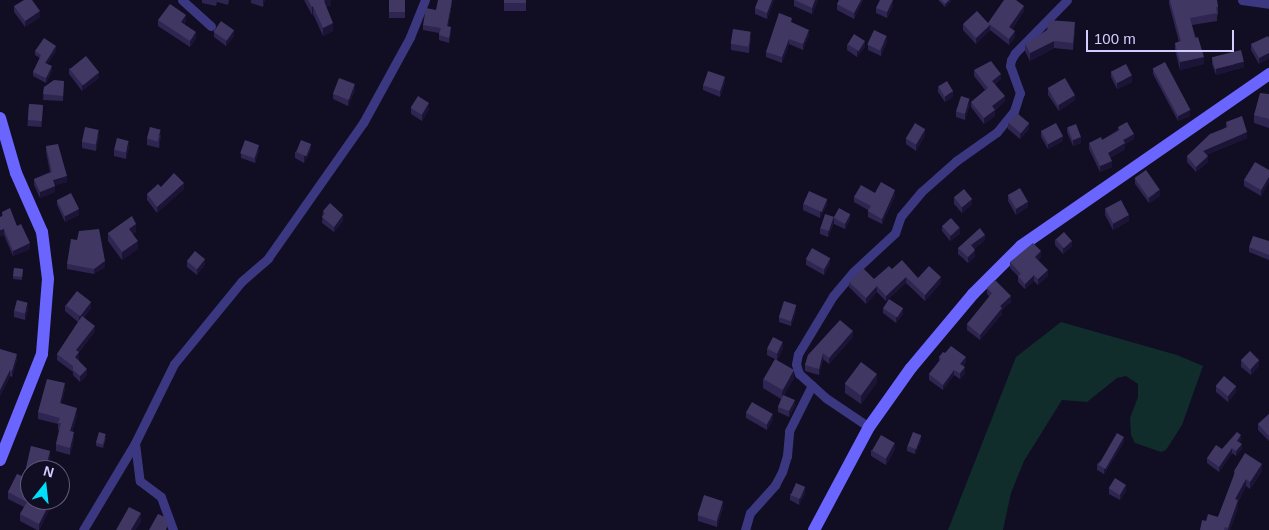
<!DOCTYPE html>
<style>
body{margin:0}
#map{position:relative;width:1269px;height:530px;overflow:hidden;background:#110d22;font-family:Arial,sans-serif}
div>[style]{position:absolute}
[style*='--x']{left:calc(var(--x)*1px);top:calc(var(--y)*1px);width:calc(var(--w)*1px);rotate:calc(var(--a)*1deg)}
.green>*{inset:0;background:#102c2b}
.street>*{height:9px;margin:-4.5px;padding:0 4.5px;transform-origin:4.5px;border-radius:4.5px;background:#3b3881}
.secondary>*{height:12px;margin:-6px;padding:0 6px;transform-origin:6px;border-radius:6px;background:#6a65ff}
.wall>*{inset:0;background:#2e2650;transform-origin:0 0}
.shaded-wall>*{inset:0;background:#1b1436}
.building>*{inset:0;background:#403863;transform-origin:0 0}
span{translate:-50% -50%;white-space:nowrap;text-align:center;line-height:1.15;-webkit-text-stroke:5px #110d22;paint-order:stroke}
.north{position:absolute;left:20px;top:460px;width:50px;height:50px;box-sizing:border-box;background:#110d22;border:1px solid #5f5a7a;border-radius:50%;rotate:16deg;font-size:14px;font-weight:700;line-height:20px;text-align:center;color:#d4ceff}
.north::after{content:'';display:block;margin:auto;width:18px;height:22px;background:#00dff9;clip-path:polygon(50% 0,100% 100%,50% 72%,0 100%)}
.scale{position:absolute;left:1086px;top:30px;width:148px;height:22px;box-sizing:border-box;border:2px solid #d4ceff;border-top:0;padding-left:6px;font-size:15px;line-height:18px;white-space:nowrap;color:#d4ceff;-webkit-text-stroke:4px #110d22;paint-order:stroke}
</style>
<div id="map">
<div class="green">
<i style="clip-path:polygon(1061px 322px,1177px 355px,1203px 366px,1182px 425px,1166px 450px,1161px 452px,1135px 443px,1131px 435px,1130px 418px,1138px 397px,1138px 384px,1126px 376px,1117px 378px,1087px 402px,1062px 400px,1024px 461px,1011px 493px,1003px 530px,948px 530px,1016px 357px)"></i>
</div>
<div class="street">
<i style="--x:182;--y:0;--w:39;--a:42"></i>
<i style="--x:1242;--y:0;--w:27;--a:8"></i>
<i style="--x:869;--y:427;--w:52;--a:-146"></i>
<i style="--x:826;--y:398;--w:36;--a:-138"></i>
<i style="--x:799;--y:374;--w:10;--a:-107"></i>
<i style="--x:796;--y:364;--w:10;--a:-79"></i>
<i style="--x:798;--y:354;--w:68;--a:-58.9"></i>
<i style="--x:833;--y:296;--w:31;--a:-50"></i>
<i style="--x:853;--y:272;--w:57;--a:-42.9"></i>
<i style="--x:895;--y:233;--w:18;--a:-71"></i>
<i style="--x:901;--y:216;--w:31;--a:-50"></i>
<i style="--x:921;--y:192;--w:47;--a:-41.5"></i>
<i style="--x:956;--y:161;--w:50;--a:-35.3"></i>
<i style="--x:997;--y:132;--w:27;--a:-51"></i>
<i style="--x:1014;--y:111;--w:19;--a:-72"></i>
<i style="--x:1020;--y:93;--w:29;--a:-110"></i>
<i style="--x:1010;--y:66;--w:6;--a:-81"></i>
<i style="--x:1011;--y:60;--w:8;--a:-60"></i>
<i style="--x:1015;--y:53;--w:74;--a:-45.5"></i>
<i style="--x:135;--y:443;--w:38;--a:83"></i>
<i style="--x:140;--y:481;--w:26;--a:37"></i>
<i style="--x:161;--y:497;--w:35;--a:70"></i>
<i style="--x:83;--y:530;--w:101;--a:-59.1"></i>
<i style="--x:135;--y:443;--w:88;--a:-63.7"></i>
<i style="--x:174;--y:364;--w:107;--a:-50.7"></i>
<i style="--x:242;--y:281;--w:35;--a:-41"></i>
<i style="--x:268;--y:258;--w:165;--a:-54.9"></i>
<i style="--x:363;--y:123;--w:98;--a:-61.3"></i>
<i style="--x:410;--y:37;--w:40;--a:-68"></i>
<i style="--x:745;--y:530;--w:18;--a:-74"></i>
<i style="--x:750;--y:513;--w:38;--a:-48"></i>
<i style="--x:775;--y:485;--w:15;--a:-62"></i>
<i style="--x:782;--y:472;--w:17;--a:-73"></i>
<i style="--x:787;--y:456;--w:25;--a:-85"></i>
<i style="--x:789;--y:431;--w:51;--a:-63.4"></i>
</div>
<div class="secondary">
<i style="--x:0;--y:118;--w:57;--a:73.8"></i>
<i style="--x:16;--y:173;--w:64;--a:66.2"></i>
<i style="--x:42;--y:232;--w:47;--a:82.7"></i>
<i style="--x:48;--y:279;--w:75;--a:94.6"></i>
<i style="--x:42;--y:354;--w:114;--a:111.6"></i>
<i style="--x:814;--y:530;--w:117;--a:-61.9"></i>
<i style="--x:869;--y:427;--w:72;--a:-54.6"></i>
<i style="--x:911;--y:368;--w:97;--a:-50"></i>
<i style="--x:973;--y:294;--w:68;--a:-45"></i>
<i style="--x:1021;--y:246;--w:302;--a:-34.7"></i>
</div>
<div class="wall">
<i style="clip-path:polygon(202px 0,229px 0,228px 5px,217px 2px,216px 6px,202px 3px)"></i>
<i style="clip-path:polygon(251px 0,265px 0,263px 7px,251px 3px)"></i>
<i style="clip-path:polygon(304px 0,331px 0,331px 5px,326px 7px,333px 31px,323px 36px,313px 14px,312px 15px)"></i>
<i style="left:389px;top:0;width:16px;height:18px"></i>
<i style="left:504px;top:0;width:22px;height:11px"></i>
<i style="clip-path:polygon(774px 0,767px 19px,755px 14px,755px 8px)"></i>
<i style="clip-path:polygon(794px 0,818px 0,812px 14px,794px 6px)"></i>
<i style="clip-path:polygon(863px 0,854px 19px,837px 10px,837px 4px)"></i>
<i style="clip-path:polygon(939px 0,951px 0,951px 1px,945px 7px,939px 1px)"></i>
<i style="clip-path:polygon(1169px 0,1217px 0,1218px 7px,1218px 15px,1217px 15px,1217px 21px,1192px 25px,1204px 64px,1180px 70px,1175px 50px,1175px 43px,1179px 42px,1169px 4px)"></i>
<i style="clip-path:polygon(452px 3px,448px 26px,451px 32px,449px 43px,439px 40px,439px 33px,423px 30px,423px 25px,436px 10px)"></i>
<i style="clip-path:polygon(14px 6px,40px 17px,25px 27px,14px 12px)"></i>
<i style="clip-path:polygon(893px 6px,887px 18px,876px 13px,876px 8px)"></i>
<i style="clip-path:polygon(1024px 11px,1012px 29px,1015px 37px,1009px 45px,990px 30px,976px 44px,963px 30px,963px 24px,988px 23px)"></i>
<i style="clip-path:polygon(158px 20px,186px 21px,184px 24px,196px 38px,190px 47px,158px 26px)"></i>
<i style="clip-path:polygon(792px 23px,809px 35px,803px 50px,789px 44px,782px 63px,766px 57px,766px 52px)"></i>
<i style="clip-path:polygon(1075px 30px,1073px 50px,1054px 48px,1030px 61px,1025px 51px,1025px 44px)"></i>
<i style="clip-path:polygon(214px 32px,234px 36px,226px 46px,214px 37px)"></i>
<i style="clip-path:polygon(751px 38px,749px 53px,731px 50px,731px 44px)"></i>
<i style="clip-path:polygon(1269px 38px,1259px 64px,1251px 50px,1251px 44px)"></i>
<i style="clip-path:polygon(887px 41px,881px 56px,868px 50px,868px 45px)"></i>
<i style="clip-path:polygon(847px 44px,865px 47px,857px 57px,847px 50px)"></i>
<i style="clip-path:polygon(35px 51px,56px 51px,47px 64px,52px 71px,46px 83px,33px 76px,33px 72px,40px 58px,35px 55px)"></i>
<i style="clip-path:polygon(1212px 58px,1244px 67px,1216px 75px,1212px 64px)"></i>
<i style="clip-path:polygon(69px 68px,99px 78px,82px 91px,69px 74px)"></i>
<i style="clip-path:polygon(1153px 69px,1190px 116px,1178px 121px,1153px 74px)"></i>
<i style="clip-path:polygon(974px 70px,1001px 79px,995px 84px,1005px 101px,995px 110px,995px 116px,984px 124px,971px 107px,971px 102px,985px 90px,974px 76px)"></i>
<i style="clip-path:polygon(1111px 71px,1132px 82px,1117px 89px,1111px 77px)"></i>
<i style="clip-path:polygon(64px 81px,63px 101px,43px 100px,44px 87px)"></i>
<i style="clip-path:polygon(725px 82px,720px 97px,703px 90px,703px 85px)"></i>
<i style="clip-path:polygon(938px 86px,953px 97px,945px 102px,938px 92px)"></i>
<i style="clip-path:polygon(1048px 89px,1075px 100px,1059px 111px,1048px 95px)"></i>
<i style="clip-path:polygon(355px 90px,348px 106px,333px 99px,333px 94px)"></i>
<i style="clip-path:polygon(1269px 94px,1269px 128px,1254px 123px,1254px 115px)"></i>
<i style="left:29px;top:104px;width:14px;height:22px;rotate:4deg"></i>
<i style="clip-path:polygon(970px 104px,965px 120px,956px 117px,956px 111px)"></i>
<i style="clip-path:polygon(411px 108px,429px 109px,422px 121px,411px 114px)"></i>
<i style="clip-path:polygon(1226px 122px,1247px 138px,1206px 155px,1208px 162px,1196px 172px,1187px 162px,1187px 156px,1226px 127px)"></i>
<i style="clip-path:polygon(1008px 123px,1029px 129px,1020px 139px,1008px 129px)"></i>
<i style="clip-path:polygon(1067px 127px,1081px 143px,1073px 146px,1067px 132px)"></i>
<i style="clip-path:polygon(1118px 127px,1134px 139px,1125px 144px,1125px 149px,1110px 158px,1112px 167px,1100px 172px,1089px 149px,1089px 143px,1102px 140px,1118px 130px)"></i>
<i style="clip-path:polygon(1041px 131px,1063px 141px,1048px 149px,1041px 137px)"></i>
<i style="clip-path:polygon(161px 135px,159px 148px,147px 145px,147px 139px)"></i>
<i style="clip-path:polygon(925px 135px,916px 151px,906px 144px,906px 139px)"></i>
<i style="clip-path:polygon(99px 136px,96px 151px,82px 148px,82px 142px)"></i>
<i style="clip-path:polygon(46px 146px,67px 182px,55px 185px,55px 192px,40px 198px,34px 185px,34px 179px,50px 172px,46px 152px)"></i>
<i style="clip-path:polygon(129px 147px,126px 159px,114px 156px,114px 150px)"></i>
<i style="clip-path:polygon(259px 150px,255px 163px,241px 158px,241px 153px)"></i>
<i style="clip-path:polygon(311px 150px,304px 163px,295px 158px,295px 152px)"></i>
<i style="clip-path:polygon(1269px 170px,1261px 196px,1244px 186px,1244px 180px)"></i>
<i style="clip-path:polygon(1135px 178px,1160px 196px,1149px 203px,1135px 184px)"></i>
<i style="clip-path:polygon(161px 187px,184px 189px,157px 213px,147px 200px,147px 194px)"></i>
<i style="clip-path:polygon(875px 193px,895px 196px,882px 224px,868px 217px,868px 210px,854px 202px,854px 197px)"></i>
<i style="clip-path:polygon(1008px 195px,1028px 207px,1016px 215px,1008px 201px)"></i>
<i style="clip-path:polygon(954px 198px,972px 204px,962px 213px,954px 204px)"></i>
<i style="clip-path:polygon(57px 200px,79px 215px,65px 222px,57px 205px)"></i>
<i style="clip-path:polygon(803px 204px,827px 205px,820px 218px,803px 210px)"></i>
<i style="clip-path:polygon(1105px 209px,1129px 221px,1113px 230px,1105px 215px)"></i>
<i style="clip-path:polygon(323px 211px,343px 221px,334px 232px,322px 223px)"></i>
<i style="clip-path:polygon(2px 212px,17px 226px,30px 249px,13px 256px,4px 235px,0 236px,0 217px,2px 216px)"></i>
<i style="clip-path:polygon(834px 217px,850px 219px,845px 229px,834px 224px,834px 223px,828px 237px,820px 234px,820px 228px)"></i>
<i style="clip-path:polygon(942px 226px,960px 234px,950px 241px,942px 231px)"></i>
<i style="clip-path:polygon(136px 232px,133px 234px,138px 249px,122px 260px,108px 241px,108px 233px)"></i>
<i style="clip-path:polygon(1055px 239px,1072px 246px,1063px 254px,1055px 245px)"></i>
<i style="clip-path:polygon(985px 240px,974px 249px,975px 256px,968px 263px,958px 254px,958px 248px)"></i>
<i style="clip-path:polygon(1269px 241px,1269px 260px,1249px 252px,1249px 247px)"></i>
<i style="clip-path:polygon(1041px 257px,1038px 260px,1048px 276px,1038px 285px,1034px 281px,1025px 289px,1018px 282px,1018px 276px,1010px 268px,1010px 262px)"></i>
<i style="clip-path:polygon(806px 260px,830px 264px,824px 275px,806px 265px)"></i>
<i style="clip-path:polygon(187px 261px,205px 264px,197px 275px,187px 267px)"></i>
<i style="clip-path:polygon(67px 264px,105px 267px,94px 274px,67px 269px)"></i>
<i style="left:14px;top:268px;width:9px;height:11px;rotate:6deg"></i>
<i style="clip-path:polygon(892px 269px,918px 278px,941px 283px,925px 301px,906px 283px,886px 301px,877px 292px,866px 304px,849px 287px,849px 282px,874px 279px)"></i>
<i style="clip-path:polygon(987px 288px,1011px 302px,1002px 310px,1002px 314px,980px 340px,967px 330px,967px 324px,990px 297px,987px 294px)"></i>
<i style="clip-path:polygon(65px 305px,91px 308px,84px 317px,95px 331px,79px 352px,79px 358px,78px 359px,87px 375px,80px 382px,73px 375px,73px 372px,57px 360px,57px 354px,78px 322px,65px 311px)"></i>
<i style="clip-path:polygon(883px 308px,903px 314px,896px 323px,883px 313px)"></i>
<i style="clip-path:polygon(28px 309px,25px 320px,14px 317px,14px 311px)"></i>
<i style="clip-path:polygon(796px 311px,791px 326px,779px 322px,779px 317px)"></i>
<i style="clip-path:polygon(853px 337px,829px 364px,823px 359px,819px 375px,805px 371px,805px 365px,808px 355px)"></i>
<i style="clip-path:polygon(783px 348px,777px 360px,767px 355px,767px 349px)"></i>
<i style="clip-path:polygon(0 349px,17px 359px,12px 377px,10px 376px,0 396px)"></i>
<i style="clip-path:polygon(945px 353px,966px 362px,963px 366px,965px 373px,960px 379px,954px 375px,943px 390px,929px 380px,929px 374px,939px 361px,939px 357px)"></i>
<i style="clip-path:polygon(1241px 361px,1259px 366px,1251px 375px,1241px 367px)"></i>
<i style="clip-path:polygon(794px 378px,784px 395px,795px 405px,789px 417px,778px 412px,778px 407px,781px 399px,763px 388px,763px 379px)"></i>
<i style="clip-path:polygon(877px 382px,861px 404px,845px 393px,845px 384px)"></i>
<i style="clip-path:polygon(1216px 386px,1236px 392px,1228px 402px,1216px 392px)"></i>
<i style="clip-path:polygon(65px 390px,61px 404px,77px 415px,72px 432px,74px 439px,70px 455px,56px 451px,56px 444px,59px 430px,58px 430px,58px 424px,38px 419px,38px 412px)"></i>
<i style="clip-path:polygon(746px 412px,773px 419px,767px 430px,746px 418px)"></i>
<i style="clip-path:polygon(1269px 414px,1269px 441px,1258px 430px,1258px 424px)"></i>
<i style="clip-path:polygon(106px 437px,103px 448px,96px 446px,96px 443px)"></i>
<i style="clip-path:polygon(1241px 440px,1239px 443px,1242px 449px,1236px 456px,1232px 453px,1219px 472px,1207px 463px,1207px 458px,1222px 449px)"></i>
<i style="clip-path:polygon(921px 441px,915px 454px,907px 451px,907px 446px)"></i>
<i style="clip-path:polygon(1124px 442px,1104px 474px,1097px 470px,1097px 464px)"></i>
<i style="clip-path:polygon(31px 446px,50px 451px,50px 458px,47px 470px,30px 470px,30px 500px,54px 500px,39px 530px,37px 530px,20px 521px,20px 514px,24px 507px,8px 499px,8px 492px,17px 474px,24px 477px)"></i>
<i style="clip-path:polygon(895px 449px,886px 465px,871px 456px,871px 450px)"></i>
<i style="clip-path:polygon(1234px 471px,1262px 471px,1250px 489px,1246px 486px,1238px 502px,1238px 507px,1230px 530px,1200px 530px,1206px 521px,1218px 517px,1234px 477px)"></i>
<i style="clip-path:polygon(1109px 488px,1126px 491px,1120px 500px,1109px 494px)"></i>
<i style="clip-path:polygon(805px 493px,799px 505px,790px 500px,790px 494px)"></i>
<i style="clip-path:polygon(723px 507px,717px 527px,698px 521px,698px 515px)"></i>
</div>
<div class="shaded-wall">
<i style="clip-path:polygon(263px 0,265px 0,263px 7px)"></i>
<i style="clip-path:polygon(325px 0,331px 0,331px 5px,324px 9px,324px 1px)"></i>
<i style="clip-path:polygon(452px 0,452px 3px,447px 31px,447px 26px)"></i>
<i style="clip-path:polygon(772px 0,774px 0,767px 19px,767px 13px)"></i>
<i style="clip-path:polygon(815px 0,818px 0,812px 14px,812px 8px)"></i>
<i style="clip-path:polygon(861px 0,863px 0,863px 1px,854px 19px,854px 13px)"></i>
<i style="clip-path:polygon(893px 0,893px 6px,887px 18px,887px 12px)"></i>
<i style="clip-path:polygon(949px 0,951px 0,951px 1px,945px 7px,945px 4px)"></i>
<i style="clip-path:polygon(313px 6px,313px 14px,312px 15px,312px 7px)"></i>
<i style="clip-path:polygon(1024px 6px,1024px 11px,1009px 33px,1009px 27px)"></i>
<i style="clip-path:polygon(40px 11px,40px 17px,25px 27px,25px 21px)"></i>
<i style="clip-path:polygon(186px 15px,186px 21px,181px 28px,181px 22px)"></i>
<i style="clip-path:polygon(1075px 22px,1075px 30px,1073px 50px,1073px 43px)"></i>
<i style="clip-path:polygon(333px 23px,333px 31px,323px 36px,323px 28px)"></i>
<i style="clip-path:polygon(990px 25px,990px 31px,976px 44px,976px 38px)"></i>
<i style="clip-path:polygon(451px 27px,451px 32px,449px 43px,449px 38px)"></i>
<i style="clip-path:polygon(234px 30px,234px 36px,226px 46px,226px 41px)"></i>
<i style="clip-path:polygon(809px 30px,809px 35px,803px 50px,803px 44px)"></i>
<i style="clip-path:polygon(1015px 31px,1015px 37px,1009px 45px,1009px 39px)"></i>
<i style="clip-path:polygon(196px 32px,196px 38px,190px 47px,190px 41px)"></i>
<i style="clip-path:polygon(751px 32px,751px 38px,749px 53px,749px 48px)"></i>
<i style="clip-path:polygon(887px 36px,887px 41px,881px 56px,881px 50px)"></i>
<i style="clip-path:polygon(789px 39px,789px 44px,782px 63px,782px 57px)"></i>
<i style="clip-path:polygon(865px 41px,865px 47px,857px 57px,857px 52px)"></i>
<i style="clip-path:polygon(1054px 41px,1054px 48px,1030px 61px,1030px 53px)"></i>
<i style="clip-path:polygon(56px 46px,56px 51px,45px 67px,45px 63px)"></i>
<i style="clip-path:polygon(1269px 53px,1269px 59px,1259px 64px,1259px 58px)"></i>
<i style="clip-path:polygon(1204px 57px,1204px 64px,1180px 70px,1180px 62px)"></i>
<i style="clip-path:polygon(1244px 62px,1244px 67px,1216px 75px,1216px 69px)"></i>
<i style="clip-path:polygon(52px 66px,52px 71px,46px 83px,46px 78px)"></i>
<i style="clip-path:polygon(99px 72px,99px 78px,82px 91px,82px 85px)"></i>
<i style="clip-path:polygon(1001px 74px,1001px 79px,992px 86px,992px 81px)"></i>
<i style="clip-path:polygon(1132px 76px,1132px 82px,1117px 89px,1117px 83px)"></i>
<i style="clip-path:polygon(725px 77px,725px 82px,720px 97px,720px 91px)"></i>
<i style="clip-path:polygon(355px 84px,355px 90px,348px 106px,348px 100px)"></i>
<i style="clip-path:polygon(953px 91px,953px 97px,945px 102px,945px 97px)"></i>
<i style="clip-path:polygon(1075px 95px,1075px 100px,1059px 111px,1059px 105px)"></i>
<i style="clip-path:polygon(1005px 96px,1005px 101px,993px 111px,995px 110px,995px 116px,984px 124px,984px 118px,992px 106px)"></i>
<i style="clip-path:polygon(970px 99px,970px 104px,965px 120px,965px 114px)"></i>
<i style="clip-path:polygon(429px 103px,429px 109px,422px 121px,422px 115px)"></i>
<i style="clip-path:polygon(1190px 110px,1190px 116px,1178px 121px,1178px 115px)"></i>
<i style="clip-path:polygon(1029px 123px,1029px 129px,1020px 139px,1020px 134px)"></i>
<i style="clip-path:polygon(925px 129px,925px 135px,916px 151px,916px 145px)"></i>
<i style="clip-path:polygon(99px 130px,99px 136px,96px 151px,96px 145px)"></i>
<i style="clip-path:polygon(161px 130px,161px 135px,159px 148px,159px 142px)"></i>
<i style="clip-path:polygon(1247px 132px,1247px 138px,1203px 156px,1203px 151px)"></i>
<i style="clip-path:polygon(1134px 134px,1134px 139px,1125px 144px,1125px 149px,1108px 159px,1108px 153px,1123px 140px)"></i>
<i style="clip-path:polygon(1063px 136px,1063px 141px,1048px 149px,1048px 144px)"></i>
<i style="clip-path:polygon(1081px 137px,1081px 143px,1073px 146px,1073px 140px)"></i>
<i style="clip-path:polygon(129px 141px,129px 147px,126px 159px,126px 153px)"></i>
<i style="clip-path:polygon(311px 144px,311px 150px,304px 163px,304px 157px)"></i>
<i style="clip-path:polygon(259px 145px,259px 150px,255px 163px,255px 158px)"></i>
<i style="clip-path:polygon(1208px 156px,1208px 162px,1196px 172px,1196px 167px)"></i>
<i style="clip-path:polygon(1112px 161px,1112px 167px,1100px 172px,1100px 166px)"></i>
<i style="clip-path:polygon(67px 176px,67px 182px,53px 186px,53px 180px)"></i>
<i style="clip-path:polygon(1269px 177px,1269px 183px,1261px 196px,1261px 190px)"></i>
<i style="clip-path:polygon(184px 183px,184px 189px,157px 213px,157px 207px)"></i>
<i style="clip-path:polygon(55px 186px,55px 192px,40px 198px,40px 192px)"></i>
<i style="clip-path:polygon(895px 190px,895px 196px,882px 224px,882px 219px)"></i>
<i style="clip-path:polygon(1160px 190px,1160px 196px,1149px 203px,1149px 198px)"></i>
<i style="clip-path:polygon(827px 199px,827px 205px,820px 218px,820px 212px)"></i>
<i style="clip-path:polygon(972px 199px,972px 204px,962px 213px,962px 207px)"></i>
<i style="clip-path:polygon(1028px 202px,1028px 207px,1016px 215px,1016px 209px)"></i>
<i style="clip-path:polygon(79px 209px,79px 215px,65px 222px,65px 216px)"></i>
<i style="clip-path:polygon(850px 214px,850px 219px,845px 229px,845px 223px)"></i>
<i style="clip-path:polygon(343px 215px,343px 221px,334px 232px,334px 227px)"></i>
<i style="clip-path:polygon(1129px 215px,1129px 221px,1113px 230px,1113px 224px)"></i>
<i style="clip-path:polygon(834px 217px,834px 223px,828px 237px,828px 232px)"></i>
<i style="clip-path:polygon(136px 224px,136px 232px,129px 237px,129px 229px)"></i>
<i style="clip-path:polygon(960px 228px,960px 234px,950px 241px,950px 236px)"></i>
<i style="clip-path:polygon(4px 229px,4px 235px,0 236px,0 230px)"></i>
<i style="clip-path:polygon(985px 235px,985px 240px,971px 251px,971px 245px)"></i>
<i style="clip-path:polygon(138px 241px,138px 249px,122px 260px,122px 252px)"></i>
<i style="clip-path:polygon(1072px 241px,1072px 246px,1063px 254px,1063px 248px)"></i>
<i style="clip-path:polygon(30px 243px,30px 249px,13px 256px,13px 251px)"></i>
<i style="clip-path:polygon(975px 250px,975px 256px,968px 263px,968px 257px)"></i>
<i style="clip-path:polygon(1041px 251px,1041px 257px,1035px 263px,1035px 257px)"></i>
<i style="clip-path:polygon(830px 258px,830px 264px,824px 275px,824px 269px)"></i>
<i style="clip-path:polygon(205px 259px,205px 264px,197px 275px,197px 269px)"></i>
<i style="clip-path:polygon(105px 261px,105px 267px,94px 274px,94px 269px)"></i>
<i style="clip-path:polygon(1048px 270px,1048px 276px,1038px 285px,1038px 279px)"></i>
<i style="clip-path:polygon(1034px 275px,1034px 281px,1025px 289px,1025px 284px)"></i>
<i style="clip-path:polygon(906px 277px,906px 283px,886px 301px,886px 296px)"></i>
<i style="clip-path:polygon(941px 277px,941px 283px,925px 301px,925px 295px)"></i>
<i style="clip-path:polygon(877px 286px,877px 292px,866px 304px,866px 298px)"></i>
<i style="clip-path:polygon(1011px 296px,1011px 302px,1002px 310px,1002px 314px,980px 340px,980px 335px,1000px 306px)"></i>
<i style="clip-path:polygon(91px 302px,91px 308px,79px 322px,79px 317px)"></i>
<i style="clip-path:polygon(28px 303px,28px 309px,25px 320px,25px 314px)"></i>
<i style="clip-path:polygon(796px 305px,796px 311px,791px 326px,791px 321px)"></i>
<i style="clip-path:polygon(903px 308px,903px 314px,896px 323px,896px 317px)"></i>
<i style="clip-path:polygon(95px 326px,95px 331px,76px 355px,76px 350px)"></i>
<i style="clip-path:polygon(853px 331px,853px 337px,829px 364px,829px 358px)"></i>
<i style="clip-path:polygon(783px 342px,783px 348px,777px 360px,777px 354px)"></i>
<i style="clip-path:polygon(79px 352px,79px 358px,75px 362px,75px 357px)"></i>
<i style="clip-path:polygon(823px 353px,823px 359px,819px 375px,819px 369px)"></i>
<i style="clip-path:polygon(17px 354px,17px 359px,12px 377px,12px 371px)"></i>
<i style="clip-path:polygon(966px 357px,966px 362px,960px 370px,960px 364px)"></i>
<i style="clip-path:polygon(1259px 360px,1259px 366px,1251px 375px,1251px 369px)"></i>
<i style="clip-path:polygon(965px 367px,965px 373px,960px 379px,960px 373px)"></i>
<i style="clip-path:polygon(87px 369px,87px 375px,80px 382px,80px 376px)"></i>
<i style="clip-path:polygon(10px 370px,10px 376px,0 396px,0 390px)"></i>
<i style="clip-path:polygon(794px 370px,794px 378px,782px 400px,782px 392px)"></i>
<i style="clip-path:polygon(954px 370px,954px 375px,943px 390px,943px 385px)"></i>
<i style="clip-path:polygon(877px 374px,877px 382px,861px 404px,861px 396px)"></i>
<i style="clip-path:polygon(65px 383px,65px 390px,60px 410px,60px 403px)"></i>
<i style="clip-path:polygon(1236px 386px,1236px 392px,1228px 402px,1228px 396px)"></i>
<i style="clip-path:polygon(795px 400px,795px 405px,789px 417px,789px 411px)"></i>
<i style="clip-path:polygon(77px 408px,77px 415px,70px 438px,70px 431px)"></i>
<i style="clip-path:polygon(773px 414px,773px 419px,767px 430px,767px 424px)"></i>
<i style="clip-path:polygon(74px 432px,74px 439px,70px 455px,70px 448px)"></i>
<i style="clip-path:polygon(921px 435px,921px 441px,915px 454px,915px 449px)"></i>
<i style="clip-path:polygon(1241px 435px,1241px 440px,1237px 446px,1237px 441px)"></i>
<i style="clip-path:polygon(1124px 437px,1124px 442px,1104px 474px,1104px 469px)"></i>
<i style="clip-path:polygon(895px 443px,895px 449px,886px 465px,886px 459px)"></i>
<i style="clip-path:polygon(1242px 444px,1242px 449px,1236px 456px,1236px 451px)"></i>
<i style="clip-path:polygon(1232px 448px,1232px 453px,1219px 472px,1219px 467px)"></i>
<i style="clip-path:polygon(50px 451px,50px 458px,47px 470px,45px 470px)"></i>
<i style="clip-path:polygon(1262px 464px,1262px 471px,1250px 489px,1250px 482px)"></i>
<i style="clip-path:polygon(1246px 479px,1246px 486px,1238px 502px,1238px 507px,1230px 530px,1228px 530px,1235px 499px)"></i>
<i style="clip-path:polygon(1126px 485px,1126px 491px,1120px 500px,1120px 495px)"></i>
<i style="clip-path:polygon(805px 487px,805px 493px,799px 505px,799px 499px)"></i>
<i style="clip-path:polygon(51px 500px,54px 500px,39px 530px,39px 524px)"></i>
<i style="clip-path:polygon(723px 501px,723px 507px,717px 527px,717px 521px)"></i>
<i style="clip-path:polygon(141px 513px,141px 522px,136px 530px,131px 530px)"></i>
</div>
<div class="building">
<i style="clip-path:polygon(24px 0,32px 0,40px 11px,25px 21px,14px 6px)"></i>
<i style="clip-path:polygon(308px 0,325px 0,324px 1px,333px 23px,323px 28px,313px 6px,312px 7px)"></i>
<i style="left:389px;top:0;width:16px;height:12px"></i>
<i style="clip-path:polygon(438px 0,452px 0,447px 26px,451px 27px,449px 38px,439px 35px,441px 28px,423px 25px,426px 8px,436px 10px)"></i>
<i style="left:504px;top:0;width:22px;height:3px"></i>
<i style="clip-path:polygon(758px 0,772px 0,767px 13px,755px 8px)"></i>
<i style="clip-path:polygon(795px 0,815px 0,812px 8px)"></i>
<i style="clip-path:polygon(839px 0,861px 0,854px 13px,837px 4px)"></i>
<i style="clip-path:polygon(880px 0,893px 0,887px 12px,876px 8px)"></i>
<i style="clip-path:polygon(941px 0,949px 0,945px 4px)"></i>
<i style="clip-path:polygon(1004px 0,1016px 0,1024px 6px,1009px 27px,1015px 31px,1009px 39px,988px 23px,990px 25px,976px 38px,963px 24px,977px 11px,988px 23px)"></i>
<i style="clip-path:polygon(1170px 0,1217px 0,1218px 7px,1216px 7px,1217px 13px,1190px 18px,1195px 38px,1198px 37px,1204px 57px,1180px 62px,1175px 43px,1181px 41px)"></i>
<i style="clip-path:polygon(170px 4px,186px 15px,181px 22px,196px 32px,190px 41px,158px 20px)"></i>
<i style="clip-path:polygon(779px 13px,792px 18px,791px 22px,809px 30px,803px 44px,789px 39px,782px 57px,766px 52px)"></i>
<i style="clip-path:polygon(1049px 20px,1075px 22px,1073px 43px,1054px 41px,1030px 53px,1025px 44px,1047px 30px)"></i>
<i style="left:221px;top:21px;width:16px;height:13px;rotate:35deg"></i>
<i style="left:733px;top:29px;width:18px;height:15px;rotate:9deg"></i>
<i style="left:874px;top:30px;width:14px;height:16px;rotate:25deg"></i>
<i style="left:854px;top:34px;width:13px;height:12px;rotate:32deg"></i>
<i style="clip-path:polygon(1268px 36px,1269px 38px,1269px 53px,1259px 58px,1251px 44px)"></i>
<i style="clip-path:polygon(44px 38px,56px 46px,45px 63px,52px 66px,46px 78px,33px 72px,41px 55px,35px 51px)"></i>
<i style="left:1241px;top:50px;width:12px;height:30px;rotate:76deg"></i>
<i style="left:86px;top:56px;width:21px;height:21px;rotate:51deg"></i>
<i style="clip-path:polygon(991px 61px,1001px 74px,992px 81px,1005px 96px,992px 106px,995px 110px,984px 118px,971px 102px,988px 88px,974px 70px)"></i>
<i style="left:1165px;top:62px;width:54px;height:14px;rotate:62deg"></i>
<i style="left:1126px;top:64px;width:13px;height:17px;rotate:63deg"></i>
<i style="left:708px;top:71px;width:18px;height:15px;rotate:19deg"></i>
<i style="left:339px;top:78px;width:17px;height:17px;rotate:21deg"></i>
<i style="left:1065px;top:78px;width:20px;height:20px;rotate:60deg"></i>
<i style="clip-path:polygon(54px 80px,64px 81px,63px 96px,43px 94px,44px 87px)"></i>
<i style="left:947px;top:81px;width:12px;height:10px;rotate:59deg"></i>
<i style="clip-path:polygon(1260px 93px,1269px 94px,1269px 119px,1254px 115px)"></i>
<i style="left:418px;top:96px;width:13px;height:14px;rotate:32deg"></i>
<i style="left:961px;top:96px;width:9px;height:16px;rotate:18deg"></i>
<i style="left:29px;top:104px;width:14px;height:16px;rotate:4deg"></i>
<i style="left:1017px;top:113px;width:16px;height:13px;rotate:40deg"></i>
<i style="clip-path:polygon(1242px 116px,1247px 132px,1203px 151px,1208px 156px,1196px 167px,1187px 156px,1210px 134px,1228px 127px,1226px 122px)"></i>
<i style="clip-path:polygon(1127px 122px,1134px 134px,1123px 140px,1125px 143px,1108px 153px,1112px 161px,1100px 166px,1089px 143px,1101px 137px,1102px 140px,1120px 130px,1118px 127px)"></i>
<i style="left:915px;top:123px;width:12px;height:18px;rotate:31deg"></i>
<i style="left:1056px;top:123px;width:15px;height:17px;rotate:62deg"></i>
<i style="left:1076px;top:124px;width:14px;height:9px;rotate:69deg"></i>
<i style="left:85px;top:127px;width:14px;height:15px;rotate:12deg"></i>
<i style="left:150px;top:127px;width:11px;height:12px;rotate:15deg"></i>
<i style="left:117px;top:138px;width:12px;height:12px;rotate:14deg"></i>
<i style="left:245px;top:140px;width:15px;height:14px;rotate:20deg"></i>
<i style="left:301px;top:140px;width:11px;height:13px;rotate:22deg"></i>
<i style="clip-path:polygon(58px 144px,67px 176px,53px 180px,55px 186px,40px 192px,34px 179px,52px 172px,46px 146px)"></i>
<i style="clip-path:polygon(1255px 162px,1269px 170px,1269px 177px,1261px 190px,1244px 180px)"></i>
<i style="left:1146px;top:170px;width:24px;height:14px;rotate:55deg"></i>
<i style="clip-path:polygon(174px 173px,184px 183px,157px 207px,147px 194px,158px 184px,161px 187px)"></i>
<i style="clip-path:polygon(881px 182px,895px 190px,882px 219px,868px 211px,871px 206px,854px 197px,861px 185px,875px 193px)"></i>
<i style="left:1020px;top:188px;width:16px;height:14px;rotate:60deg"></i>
<i style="left:964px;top:189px;width:13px;height:13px;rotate:51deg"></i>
<i style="left:809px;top:191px;width:20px;height:14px;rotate:24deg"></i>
<i style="left:71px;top:193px;width:18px;height:16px;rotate:63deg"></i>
<i style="left:1121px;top:200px;width:17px;height:18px;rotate:62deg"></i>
<i style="clip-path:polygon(330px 203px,343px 215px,334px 227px,322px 217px,325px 213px,323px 211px)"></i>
<i style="clip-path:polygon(10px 208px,17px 226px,21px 224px,30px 243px,13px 251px,4px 229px,0 230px,0 217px,3px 216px,2px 212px)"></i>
<i style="left:839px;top:208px;width:13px;height:11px;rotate:29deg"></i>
<i style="left:825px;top:214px;width:9px;height:15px;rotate:18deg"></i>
<i style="clip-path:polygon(132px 216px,136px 224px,129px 229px,138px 241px,122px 252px,108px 233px)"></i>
<i style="left:951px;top:218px;width:13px;height:12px;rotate:48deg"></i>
<i style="clip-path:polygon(980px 228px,985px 235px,971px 245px,975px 250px,968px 257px,958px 248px)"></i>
<i style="clip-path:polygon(99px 229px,105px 261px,94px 269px,67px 264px,71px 239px,77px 240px,79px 231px)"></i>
<i style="left:1064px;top:232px;width:12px;height:11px;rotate:48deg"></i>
<i style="clip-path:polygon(1253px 236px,1269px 241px,1269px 255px,1249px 247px)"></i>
<i style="clip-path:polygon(1033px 243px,1041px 251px,1035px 257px,1048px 270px,1038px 279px,1034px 275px,1025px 284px,1018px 276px,1021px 274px,1010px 262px)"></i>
<i style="left:812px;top:248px;width:21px;height:13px;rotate:29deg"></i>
<i style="left:195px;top:251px;width:13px;height:13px;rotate:39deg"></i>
<i style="clip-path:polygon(902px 260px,918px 278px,929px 266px,941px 277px,925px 295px,906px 277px,886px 296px,877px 286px,866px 298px,849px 282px,863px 268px,874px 279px,889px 266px,892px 269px)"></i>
<i style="left:14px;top:268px;width:9px;height:8px;rotate:6deg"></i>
<i style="clip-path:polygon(995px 280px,1011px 296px,1000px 306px,1002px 308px,980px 335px,967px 324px,992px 293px,987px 288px)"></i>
<i style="left:77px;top:291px;width:18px;height:18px;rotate:38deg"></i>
<i style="left:889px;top:299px;width:17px;height:11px;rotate:33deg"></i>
<i style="left:17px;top:300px;width:11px;height:11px;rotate:15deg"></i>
<i style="left:784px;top:301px;width:13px;height:17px;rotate:18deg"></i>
<i style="clip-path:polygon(82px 316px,95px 326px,76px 350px,79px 352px,75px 357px,87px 369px,80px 376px,73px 370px,73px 366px,57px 354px)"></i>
<i style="clip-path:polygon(840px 320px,853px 331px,829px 358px,823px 353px,819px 369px,805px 365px,808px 355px)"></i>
<i style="left:773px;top:337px;width:11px;height:13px;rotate:27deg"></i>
<i style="clip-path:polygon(951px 346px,966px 357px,960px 364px,965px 367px,960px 373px,954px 370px,943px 385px,929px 374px,941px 359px,939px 357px,943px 352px,945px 353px)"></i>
<i style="clip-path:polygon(0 349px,17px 354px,12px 371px,10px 370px,0 390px)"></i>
<i style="left:1250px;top:351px;width:13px;height:13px;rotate:45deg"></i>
<i style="left:775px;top:359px;width:22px;height:23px;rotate:30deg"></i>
<i style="left:861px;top:362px;width:20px;height:27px;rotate:37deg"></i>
<i style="left:1224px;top:376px;width:16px;height:13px;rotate:40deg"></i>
<i style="clip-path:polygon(47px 379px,65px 383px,60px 403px,77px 408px,70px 431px,74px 432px,70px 448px,56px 444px,61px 423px,58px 423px,60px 418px,38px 412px)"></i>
<i style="clip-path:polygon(783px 395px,795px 400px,789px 411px,778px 407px)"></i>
<i style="left:752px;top:402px;width:24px;height:12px;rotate:30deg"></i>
<i style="clip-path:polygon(1269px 414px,1269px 436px,1258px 424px)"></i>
<i style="left:99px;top:432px;width:7px;height:11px;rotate:16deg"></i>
<i style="left:913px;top:432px;width:9px;height:15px;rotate:21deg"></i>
<i style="clip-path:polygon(1237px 432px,1241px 435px,1237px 441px,1242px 444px,1236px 451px,1232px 448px,1219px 467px,1207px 458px,1216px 445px,1222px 449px)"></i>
<i style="left:1117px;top:433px;width:8px;height:37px;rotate:30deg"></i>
<i style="left:881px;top:435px;width:16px;height:18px;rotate:30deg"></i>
<i style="clip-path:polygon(31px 446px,50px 451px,45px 470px,30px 470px,30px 500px,51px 500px,39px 524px,20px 514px,27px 502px,8px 492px,17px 474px,24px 477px)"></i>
<i style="clip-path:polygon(1245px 453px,1262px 464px,1250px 482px,1246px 479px,1235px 499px,1238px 500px,1228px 528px,1225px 527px,1224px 530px,1200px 530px,1202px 520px,1206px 521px,1208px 514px,1218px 517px,1235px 472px,1234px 471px)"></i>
<i style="left:1115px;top:478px;width:13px;height:12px;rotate:32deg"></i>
<i style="left:796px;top:483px;width:10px;height:13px;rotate:24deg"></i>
<i style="left:704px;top:495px;width:20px;height:21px;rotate:18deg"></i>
<i style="clip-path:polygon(129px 507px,141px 513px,131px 530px,116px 530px)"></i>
<i style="clip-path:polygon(158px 514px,165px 517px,168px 525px,166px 530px,149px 530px)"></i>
</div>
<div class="north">N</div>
<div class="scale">100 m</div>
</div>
